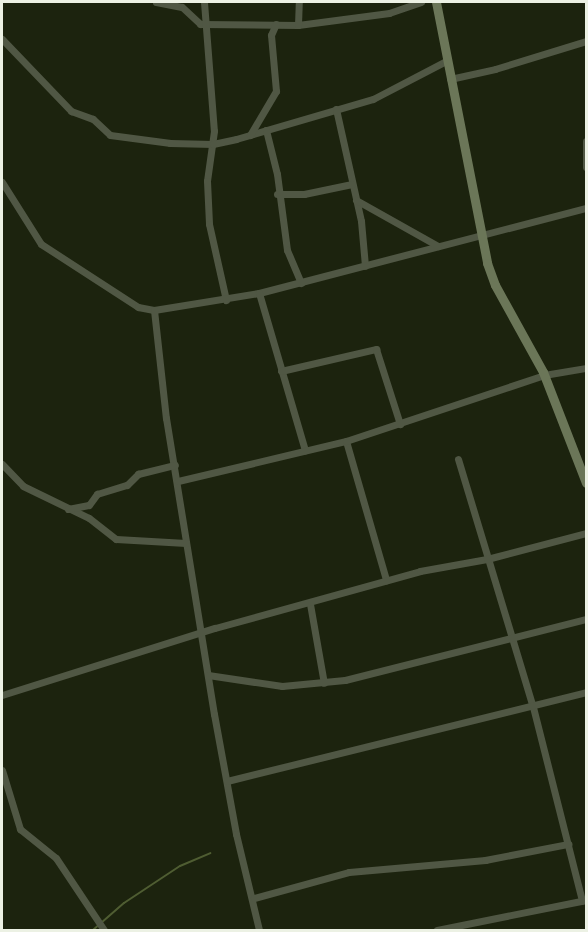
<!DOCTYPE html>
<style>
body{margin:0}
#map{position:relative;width:588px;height:932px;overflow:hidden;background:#1c230e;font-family:Mulish,sans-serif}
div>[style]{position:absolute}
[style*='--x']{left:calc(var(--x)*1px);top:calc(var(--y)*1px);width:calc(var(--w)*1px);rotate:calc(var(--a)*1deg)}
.stream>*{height:2px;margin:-1px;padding:0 1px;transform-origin:1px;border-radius:1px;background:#4f5d32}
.street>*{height:7px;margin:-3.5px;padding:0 3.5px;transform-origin:3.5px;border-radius:3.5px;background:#505744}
.secondary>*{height:9px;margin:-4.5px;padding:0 4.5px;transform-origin:4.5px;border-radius:4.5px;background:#6b7658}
span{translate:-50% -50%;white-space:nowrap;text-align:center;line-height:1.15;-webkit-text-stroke:4.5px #1c230e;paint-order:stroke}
.frame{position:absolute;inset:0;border:3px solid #ecf1e4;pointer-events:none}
</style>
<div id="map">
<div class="stream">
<i style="--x:93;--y:930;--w:41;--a:-41.1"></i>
<i style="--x:124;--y:903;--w:67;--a:-33.5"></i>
<i style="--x:180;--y:866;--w:33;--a:-23"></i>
</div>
<div class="street">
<i style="--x:156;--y:2;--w:26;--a:11"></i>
<i style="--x:182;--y:7;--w:25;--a:43"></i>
<i style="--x:200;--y:24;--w:98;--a:0.6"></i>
<i style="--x:298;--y:25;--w:92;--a:-7.5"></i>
<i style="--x:389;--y:13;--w:34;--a:-19"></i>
<i style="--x:204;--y:2;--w:129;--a:85.6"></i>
<i style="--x:214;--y:131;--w:50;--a:98"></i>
<i style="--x:207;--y:181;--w:43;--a:87.3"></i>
<i style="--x:209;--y:224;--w:78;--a:77.4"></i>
<i style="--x:298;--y:25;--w:23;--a:-88"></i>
<i style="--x:2;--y:39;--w:100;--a:46.2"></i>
<i style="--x:71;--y:111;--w:23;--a:20"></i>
<i style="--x:93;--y:119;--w:23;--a:43"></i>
<i style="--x:110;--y:135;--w:61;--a:7.6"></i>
<i style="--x:170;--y:143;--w:43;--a:1.3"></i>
<i style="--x:213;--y:144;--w:24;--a:-12"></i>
<i style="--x:236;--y:139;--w:143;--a:-16.3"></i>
<i style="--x:373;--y:99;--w:82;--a:-27.5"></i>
<i style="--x:450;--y:79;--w:46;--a:-12.5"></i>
<i style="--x:495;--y:69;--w:95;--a:-17.1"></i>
<i style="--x:336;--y:109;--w:115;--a:77.4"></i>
<i style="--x:361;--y:221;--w:45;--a:84.9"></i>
<i style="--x:266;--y:130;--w:45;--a:76"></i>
<i style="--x:277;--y:174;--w:77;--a:82.5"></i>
<i style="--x:287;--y:250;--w:36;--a:67"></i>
<i style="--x:250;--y:135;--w:51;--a:-59.4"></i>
<i style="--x:276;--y:91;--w:56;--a:-95.1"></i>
<i style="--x:271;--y:35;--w:12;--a:-66"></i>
<i style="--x:586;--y:141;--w:26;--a:90"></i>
<i style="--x:2;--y:182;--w:73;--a:57.8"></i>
<i style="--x:41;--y:244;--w:116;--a:33"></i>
<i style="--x:138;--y:307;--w:16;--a:11"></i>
<i style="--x:154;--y:310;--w:106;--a:-9.2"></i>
<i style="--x:259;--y:293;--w:338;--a:-14.6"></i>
<i style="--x:277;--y:194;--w:27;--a:0"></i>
<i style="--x:304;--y:194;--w:49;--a:-11.8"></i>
<i style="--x:356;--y:200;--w:94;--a:29.3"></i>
<i style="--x:259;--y:293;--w:164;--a:73.7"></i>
<i style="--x:154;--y:310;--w:109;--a:83.7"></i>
<i style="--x:166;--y:418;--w:300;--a:80.8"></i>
<i style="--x:214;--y:714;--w:122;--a:79.6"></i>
<i style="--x:236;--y:834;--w:99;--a:76.5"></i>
<i style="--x:281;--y:371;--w:98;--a:-13"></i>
<i style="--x:376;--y:349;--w:79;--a:72.3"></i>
<i style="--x:346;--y:441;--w:145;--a:73.9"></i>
<i style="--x:458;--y:459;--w:259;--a:73.2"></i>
<i style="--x:533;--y:707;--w:200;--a:75.8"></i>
<i style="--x:2;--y:464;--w:30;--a:46"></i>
<i style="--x:23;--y:486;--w:73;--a:25.9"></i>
<i style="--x:89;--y:518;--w:34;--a:38"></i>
<i style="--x:116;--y:539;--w:70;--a:3.3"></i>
<i style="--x:178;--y:481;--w:173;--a:-13.4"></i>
<i style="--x:346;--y:441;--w:209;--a:-18.4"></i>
<i style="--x:544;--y:375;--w:43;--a:-9.5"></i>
<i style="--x:68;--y:509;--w:21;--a:-11"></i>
<i style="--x:89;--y:505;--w:14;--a:-54"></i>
<i style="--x:97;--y:494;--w:31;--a:-17"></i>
<i style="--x:127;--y:485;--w:16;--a:-45"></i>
<i style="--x:138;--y:474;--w:38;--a:-14"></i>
<i style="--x:310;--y:604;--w:80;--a:80"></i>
<i style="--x:208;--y:675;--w:75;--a:8.5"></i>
<i style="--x:282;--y:686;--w:63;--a:-5.4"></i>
<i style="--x:345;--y:680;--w:249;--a:-14.2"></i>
<i style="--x:2;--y:695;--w:223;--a:-17.5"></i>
<i style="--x:215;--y:628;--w:213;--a:-15.5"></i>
<i style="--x:420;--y:571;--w:68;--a:-10.2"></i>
<i style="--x:487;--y:559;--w:102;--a:-14.7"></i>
<i style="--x:2;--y:770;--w:62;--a:73"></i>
<i style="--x:20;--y:829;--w:46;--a:38.9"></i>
<i style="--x:56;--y:858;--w:87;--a:56.3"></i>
<i style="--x:227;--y:781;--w:370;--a:-13.9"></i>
<i style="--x:254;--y:898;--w:98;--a:-15.3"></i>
<i style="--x:349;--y:872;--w:137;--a:-5"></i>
<i style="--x:485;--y:860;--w:85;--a:-10.9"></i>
<i style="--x:437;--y:930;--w:152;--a:-11.4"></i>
</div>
<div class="secondary">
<i style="--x:436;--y:2;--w:266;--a:78.9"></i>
<i style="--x:487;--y:263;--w:23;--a:70"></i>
<i style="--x:495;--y:285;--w:99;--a:61.1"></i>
<i style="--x:543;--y:372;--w:119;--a:68.8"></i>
</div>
<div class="frame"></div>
</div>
